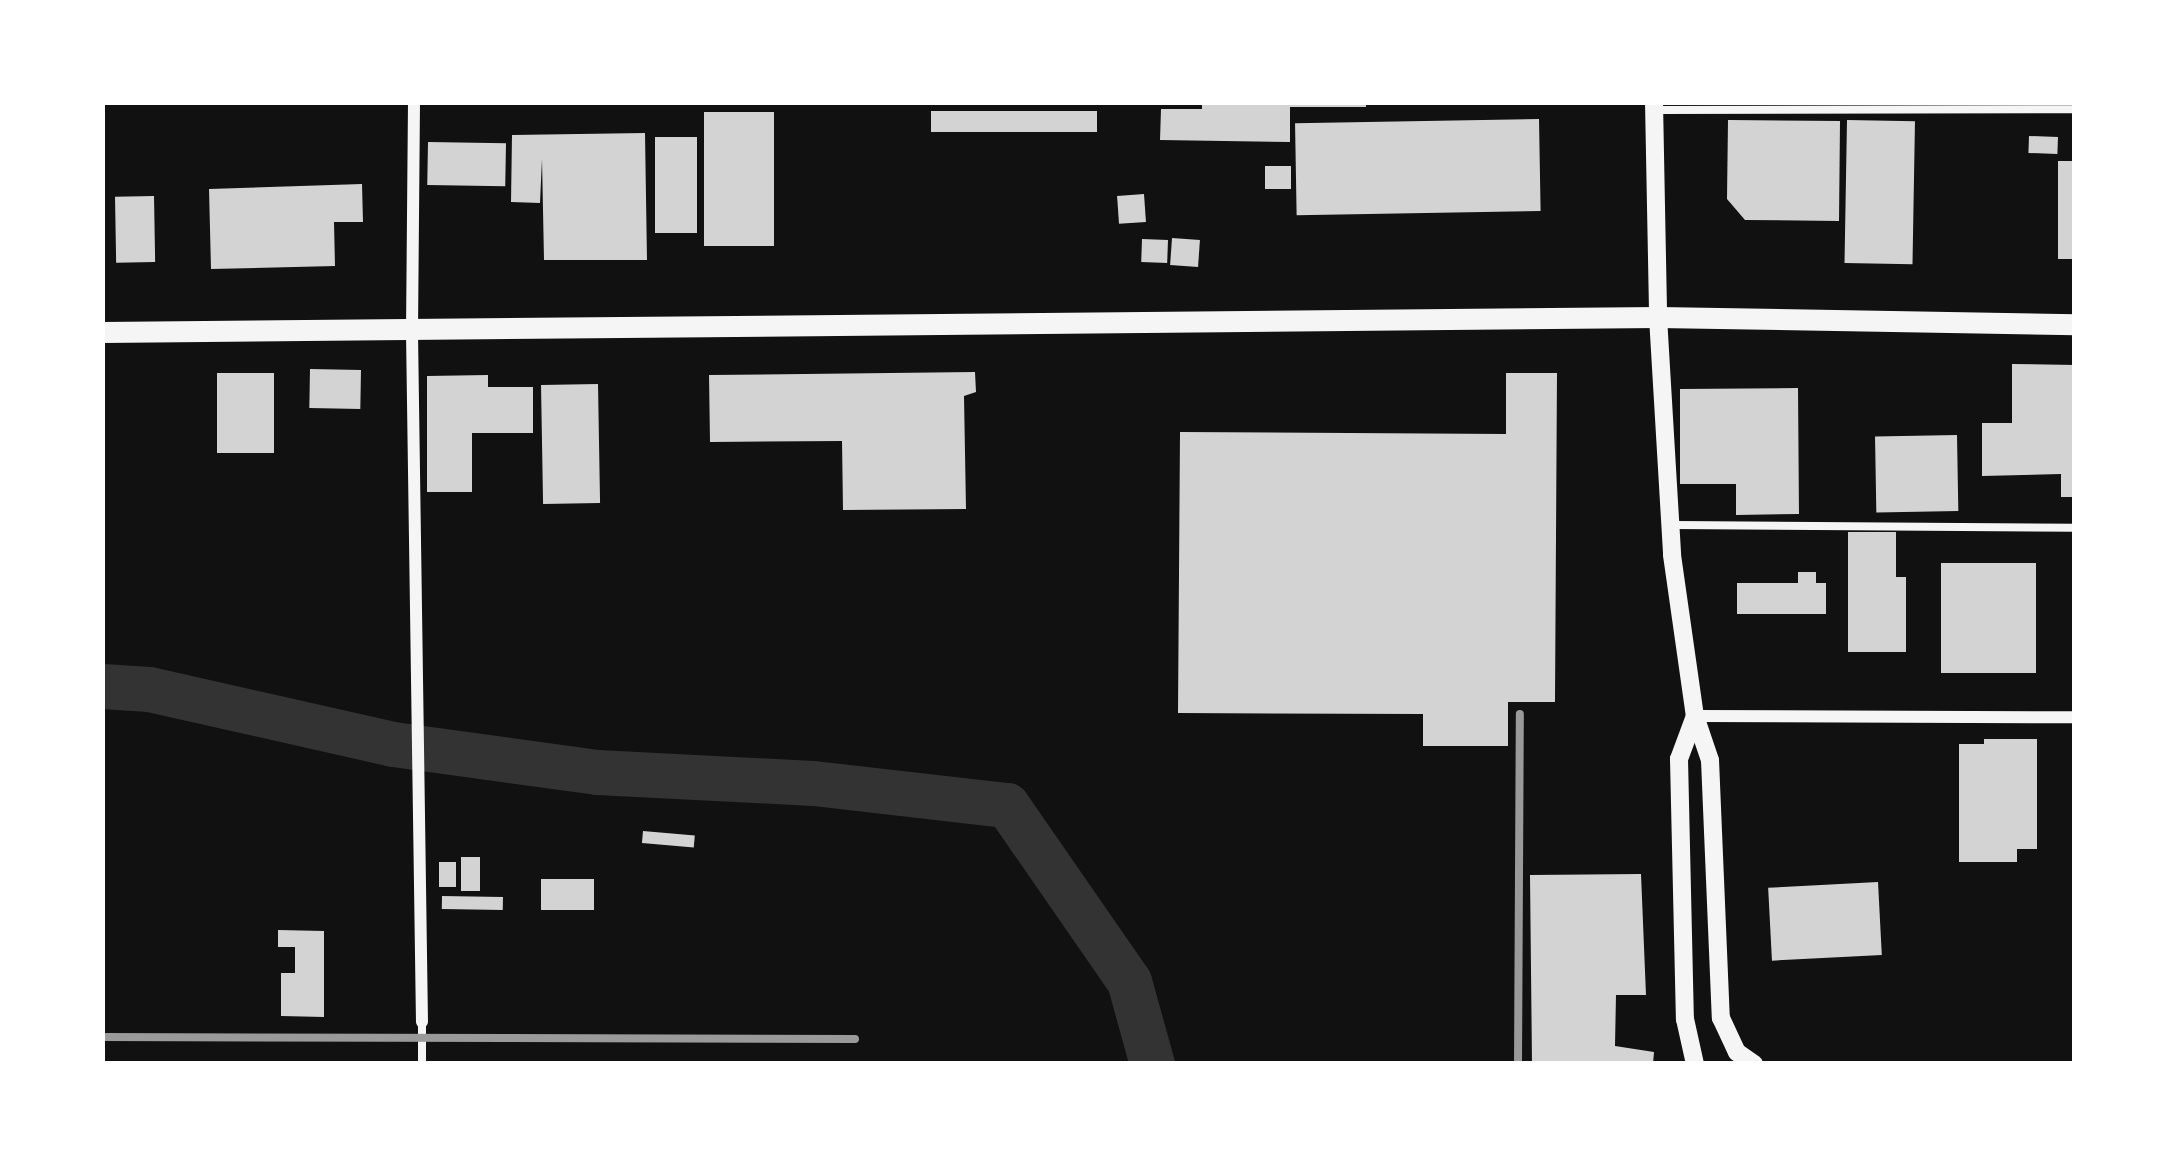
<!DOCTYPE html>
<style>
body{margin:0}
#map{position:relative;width:2177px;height:1166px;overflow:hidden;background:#111;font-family:"PT Serif",serif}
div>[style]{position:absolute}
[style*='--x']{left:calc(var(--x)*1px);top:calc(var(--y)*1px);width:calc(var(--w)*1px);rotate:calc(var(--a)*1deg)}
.river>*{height:45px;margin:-22.5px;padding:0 22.5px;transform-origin:22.5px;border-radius:22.5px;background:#333}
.building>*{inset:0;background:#d3d3d3;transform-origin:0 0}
.service>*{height:8px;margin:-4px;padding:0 4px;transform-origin:4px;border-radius:4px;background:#f5f5f5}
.minor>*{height:12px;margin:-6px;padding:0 6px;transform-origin:6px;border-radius:6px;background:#f5f5f5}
.tertiary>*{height:18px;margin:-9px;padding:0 9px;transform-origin:9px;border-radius:9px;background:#f5f5f5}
.secondary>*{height:21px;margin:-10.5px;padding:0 10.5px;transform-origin:10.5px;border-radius:10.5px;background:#f5f5f5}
.rail>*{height:8px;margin:-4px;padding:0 4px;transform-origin:4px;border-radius:4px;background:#9a9a9a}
span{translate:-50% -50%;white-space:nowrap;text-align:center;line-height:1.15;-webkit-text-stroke:12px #fff;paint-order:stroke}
.frame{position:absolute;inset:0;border:105px solid #fff;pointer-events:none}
</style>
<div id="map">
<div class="river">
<i style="--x:102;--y:686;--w:47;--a:3.7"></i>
<i style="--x:149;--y:689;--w:250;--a:12.7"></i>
<i style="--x:393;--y:744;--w:206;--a:7.8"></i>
<i style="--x:597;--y:772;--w:216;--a:2.9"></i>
<i style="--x:813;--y:783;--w:195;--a:6.5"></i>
<i style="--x:1007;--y:805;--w:214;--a:55.3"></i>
<i style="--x:1129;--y:981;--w:86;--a:74.5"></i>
</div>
<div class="building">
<i style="clip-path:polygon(1202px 102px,1366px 102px,1366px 107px,1290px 107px,1290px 142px,1160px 140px,1161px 109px,1202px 109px)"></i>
<i style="left:931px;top:111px;width:166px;height:21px"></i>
<i style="left:774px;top:112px;width:134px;height:70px;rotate:90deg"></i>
<i style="left:1539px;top:119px;width:92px;height:244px;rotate:89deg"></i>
<i style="clip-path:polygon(1728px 120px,1840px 121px,1839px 221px,1745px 220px,1727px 199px)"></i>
<i style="left:1847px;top:120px;width:68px;height:143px;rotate:1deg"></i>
<i style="clip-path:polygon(645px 133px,647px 260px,544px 260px,542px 159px,540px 203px,511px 202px,512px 135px)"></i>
<i style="left:2029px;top:136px;width:29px;height:17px;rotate:2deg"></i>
<i style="left:655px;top:137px;width:42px;height:96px"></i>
<i style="left:428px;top:142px;width:78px;height:43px;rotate:1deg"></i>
<i style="left:2058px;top:161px;width:17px;height:98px"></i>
<i style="left:1265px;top:166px;width:26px;height:23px"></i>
<i style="clip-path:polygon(362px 184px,363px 222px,334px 222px,335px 266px,211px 269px,209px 189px)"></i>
<i style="left:1144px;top:194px;width:28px;height:27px;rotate:86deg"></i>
<i style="left:154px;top:196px;width:66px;height:39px;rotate:89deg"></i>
<i style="left:1172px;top:238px;width:28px;height:27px;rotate:4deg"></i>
<i style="left:1142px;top:239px;width:26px;height:23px;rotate:2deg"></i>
<i style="clip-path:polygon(2012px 364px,2075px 365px,2075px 497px,2061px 497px,2061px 474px,1982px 476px,1982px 423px,2012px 423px)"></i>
<i style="left:310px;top:369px;width:51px;height:39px;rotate:1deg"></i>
<i style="clip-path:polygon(975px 372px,976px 392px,964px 396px,966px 509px,843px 510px,842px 441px,710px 442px,709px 375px)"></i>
<i style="left:217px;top:373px;width:57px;height:80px"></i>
<i style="clip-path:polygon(1506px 373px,1557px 373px,1555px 702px,1508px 702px,1508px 746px,1423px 746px,1423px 714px,1178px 713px,1180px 432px,1506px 434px)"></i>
<i style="clip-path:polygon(488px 375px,488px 387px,533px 387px,533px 433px,472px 433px,472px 492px,427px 492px,427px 376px)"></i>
<i style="left:598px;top:384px;width:119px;height:57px;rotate:89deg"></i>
<i style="clip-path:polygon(1798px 388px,1799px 514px,1736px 515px,1736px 484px,1680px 484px,1680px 389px)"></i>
<i style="left:1957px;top:435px;width:76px;height:82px;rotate:89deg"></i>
<i style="clip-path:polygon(1848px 532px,1896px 532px,1896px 577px,1906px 577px,1906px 652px,1848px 652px)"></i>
<i style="left:1941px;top:563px;width:95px;height:110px"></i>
<i style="clip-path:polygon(1798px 572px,1816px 572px,1816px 583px,1826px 583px,1826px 614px,1737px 614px,1737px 583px,1798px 583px)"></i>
<i style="clip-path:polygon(1984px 739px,2037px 739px,2037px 849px,2017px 849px,2017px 862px,1959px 862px,1959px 744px,1984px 744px)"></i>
<i style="left:643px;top:831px;width:52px;height:12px;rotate:5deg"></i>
<i style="left:461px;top:857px;width:19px;height:34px"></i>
<i style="left:439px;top:862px;width:17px;height:25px"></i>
<i style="clip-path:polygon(1641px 874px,1646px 995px,1616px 995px,1615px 1046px,1654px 1052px,1653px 1064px,1532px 1064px,1530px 875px)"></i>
<i style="left:541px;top:879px;width:53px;height:31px"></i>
<i style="left:1878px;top:882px;width:73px;height:110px;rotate:87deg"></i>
<i style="left:442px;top:896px;width:61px;height:13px;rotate:1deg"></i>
<i style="clip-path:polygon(278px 930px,324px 931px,324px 1017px,281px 1016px,281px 973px,295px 973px,295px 947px,278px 947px)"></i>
</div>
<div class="service">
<i style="--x:1657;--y:110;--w:418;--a:-0.1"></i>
<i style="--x:1674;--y:525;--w:401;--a:0.4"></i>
<i style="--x:422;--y:1022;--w:42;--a:90"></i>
</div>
<div class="minor">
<i style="--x:414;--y:102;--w:231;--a:90.5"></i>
<i style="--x:412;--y:333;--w:689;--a:89.17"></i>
<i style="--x:1695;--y:716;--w:380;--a:0.2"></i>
</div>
<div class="tertiary">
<i style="--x:1654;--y:102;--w:215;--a:88.9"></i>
<i style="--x:1658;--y:317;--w:238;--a:86.6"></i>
<i style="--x:1672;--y:555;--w:163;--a:81.9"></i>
<i style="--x:1695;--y:716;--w:46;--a:71.2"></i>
<i style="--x:1710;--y:760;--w:258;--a:87.6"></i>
<i style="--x:1721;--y:1018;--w:38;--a:65"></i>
<i style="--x:1737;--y:1052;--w:21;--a:35"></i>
<i style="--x:1695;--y:716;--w:46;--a:110.4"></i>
<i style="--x:1679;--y:759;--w:260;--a:88.7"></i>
<i style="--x:1685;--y:1019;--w:46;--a:77.5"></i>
</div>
<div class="secondary">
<i style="--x:102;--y:332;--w:1556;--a:-0.55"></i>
<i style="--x:1658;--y:317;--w:417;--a:1"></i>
</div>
<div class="rail">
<i style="--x:102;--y:1037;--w:753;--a:0.15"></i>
<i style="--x:1518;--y:1064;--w:350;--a:-89.7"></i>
</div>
<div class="frame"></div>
</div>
